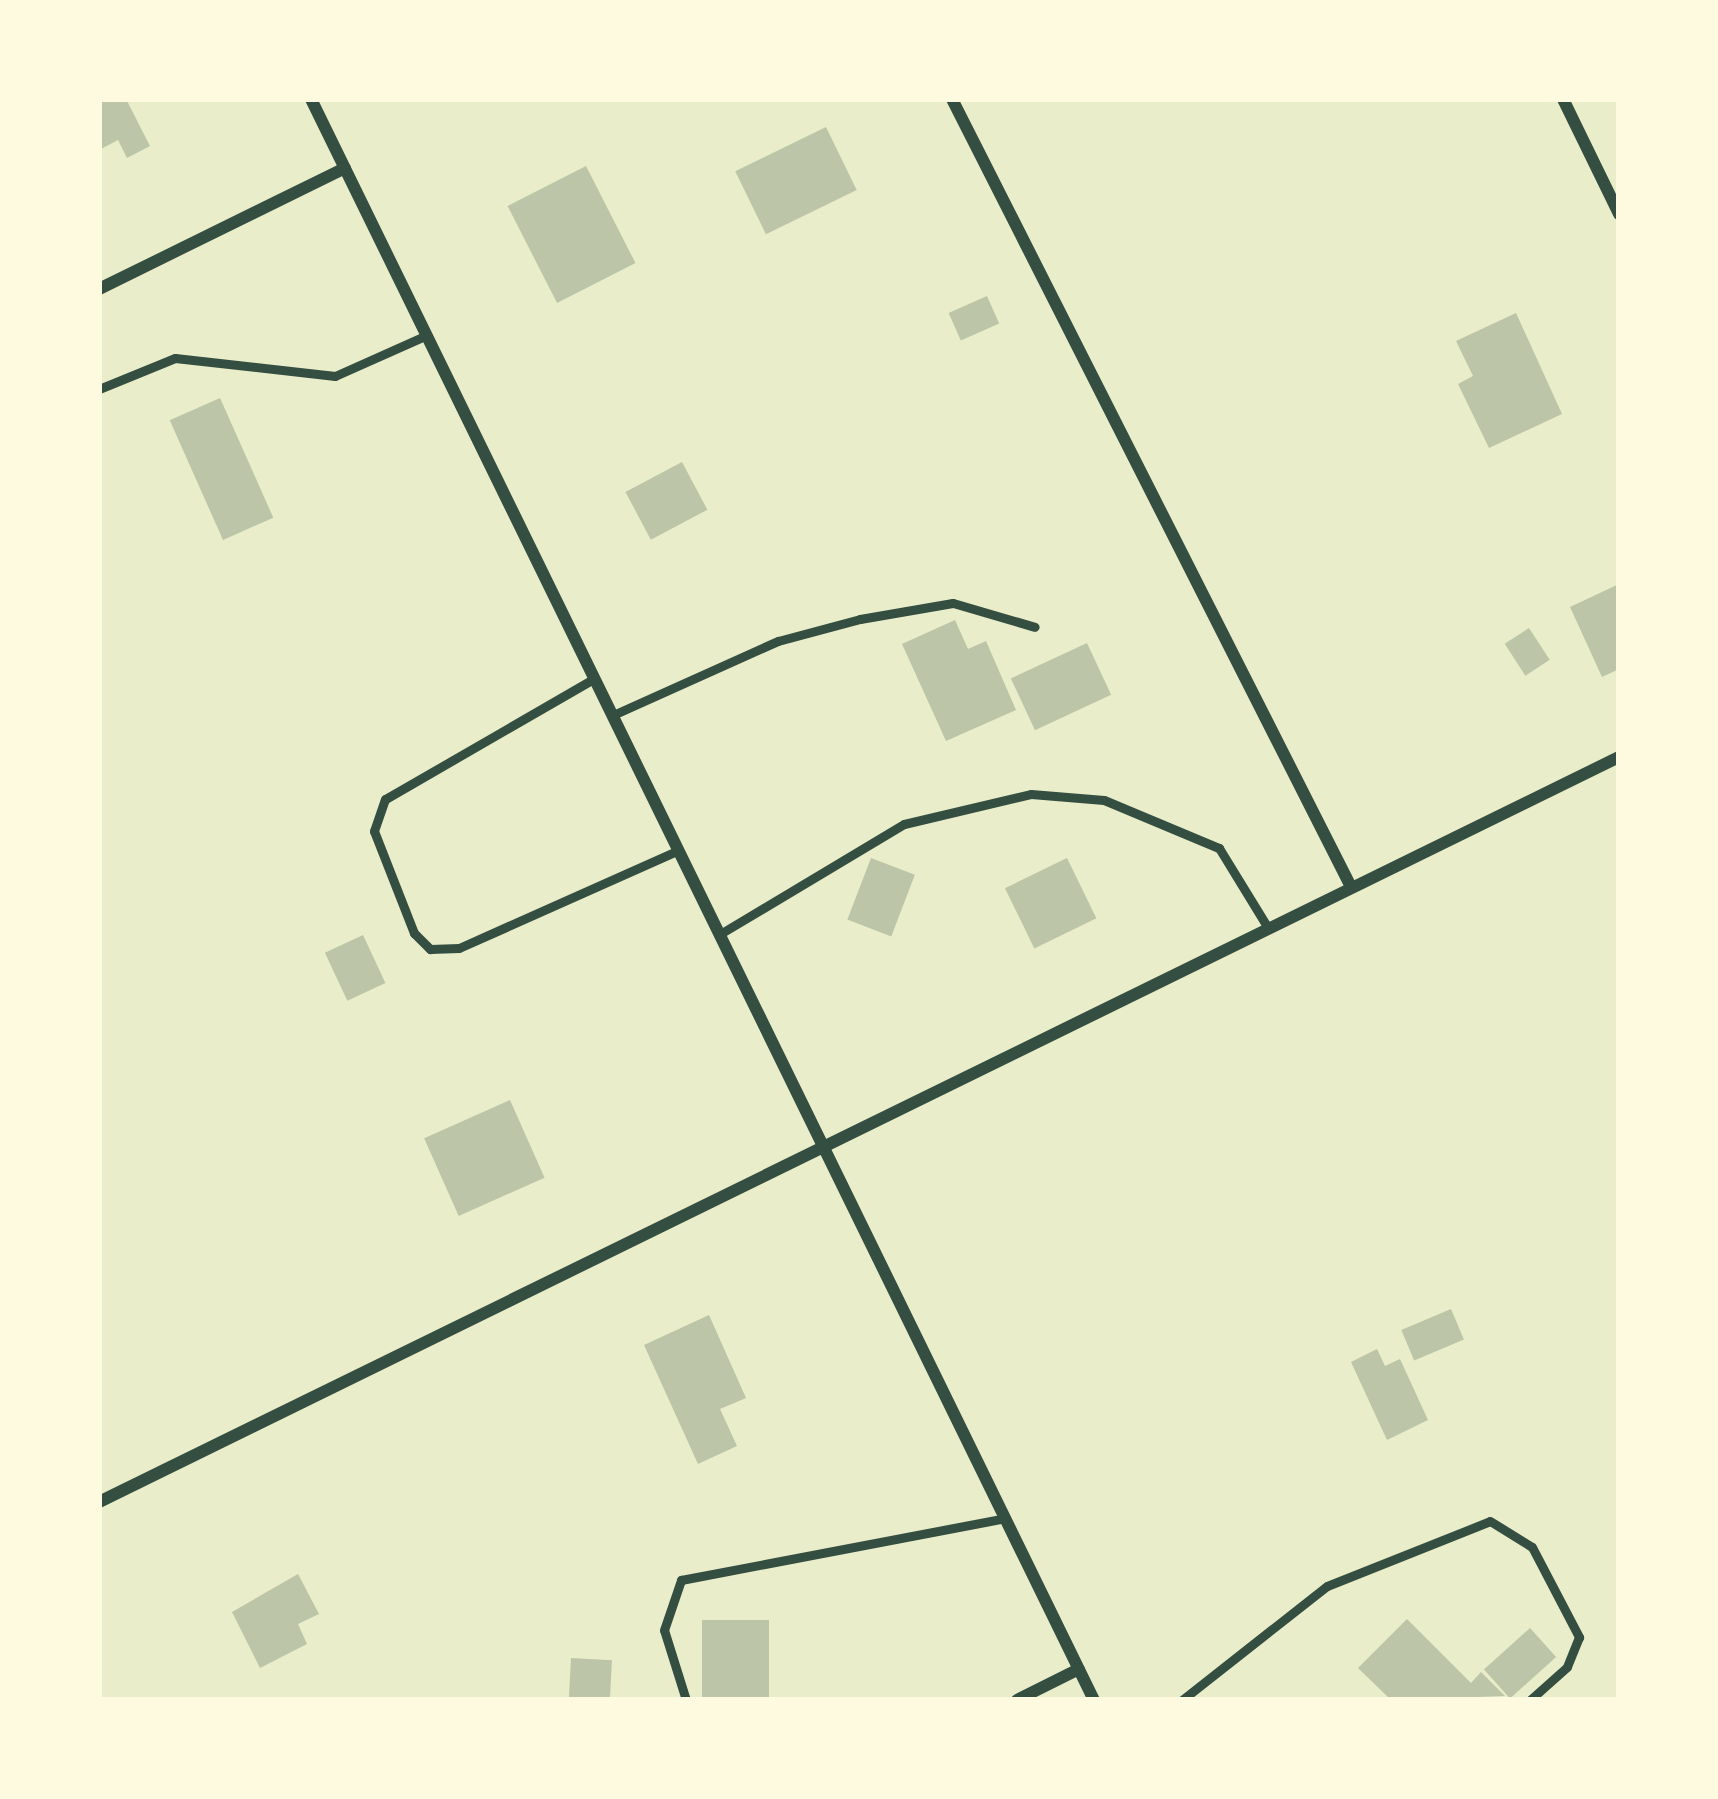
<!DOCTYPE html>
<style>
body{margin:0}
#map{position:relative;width:1718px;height:1799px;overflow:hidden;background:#e9edc9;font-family:"Open Sans",sans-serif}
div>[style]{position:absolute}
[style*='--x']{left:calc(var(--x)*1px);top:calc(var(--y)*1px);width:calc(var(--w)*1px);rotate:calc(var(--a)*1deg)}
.building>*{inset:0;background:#bcc5a7;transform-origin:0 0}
.service>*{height:9px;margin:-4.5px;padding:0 4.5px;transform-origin:4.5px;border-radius:4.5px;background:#344e41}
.minor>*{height:12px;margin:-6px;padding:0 6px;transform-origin:6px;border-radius:6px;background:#344e41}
span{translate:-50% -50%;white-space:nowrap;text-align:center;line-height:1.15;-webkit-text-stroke:10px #fefae0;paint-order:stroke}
.frame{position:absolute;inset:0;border:102px solid #fefae0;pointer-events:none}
</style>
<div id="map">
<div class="building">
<i style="clip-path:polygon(99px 99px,126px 99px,150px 146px,127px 158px,118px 140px,99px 150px)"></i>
<i style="left:826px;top:127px;width:70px;height:101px;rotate:64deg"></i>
<i style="left:586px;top:166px;width:109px;height:88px;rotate:63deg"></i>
<i style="left:987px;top:296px;width:30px;height:42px;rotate:66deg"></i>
<i style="clip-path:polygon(1516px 313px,1562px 414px,1489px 448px,1458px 384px,1473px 376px,1456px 341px)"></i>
<i style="left:220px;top:398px;width:131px;height:55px;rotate:66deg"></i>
<i style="left:682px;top:462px;width:54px;height:64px;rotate:62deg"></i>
<i style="clip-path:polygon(1619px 584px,1619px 669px,1602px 677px,1570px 607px)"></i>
<i style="clip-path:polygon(955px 620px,968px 649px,986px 641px,1016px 710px,946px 741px,902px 644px)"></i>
<i style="left:1529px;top:628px;width:38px;height:29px;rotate:57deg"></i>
<i style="left:1087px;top:643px;width:57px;height:84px;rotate:65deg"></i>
<i style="left:871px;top:858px;width:47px;height:66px;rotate:21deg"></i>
<i style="left:1067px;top:858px;width:67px;height:69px;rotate:64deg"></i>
<i style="left:363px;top:935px;width:53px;height:42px;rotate:65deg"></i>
<i style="left:510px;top:1100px;width:85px;height:94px;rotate:66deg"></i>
<i style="left:1451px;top:1309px;width:33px;height:54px;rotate:67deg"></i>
<i style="clip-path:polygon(709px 1315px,746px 1398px,720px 1409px,737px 1446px,698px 1464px,644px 1345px)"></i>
<i style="clip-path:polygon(1377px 1349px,1385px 1366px,1400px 1359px,1428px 1420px,1387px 1440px,1351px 1362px)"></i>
<i style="clip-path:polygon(298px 1574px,319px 1614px,298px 1624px,307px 1644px,260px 1668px,232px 1612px)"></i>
<i style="clip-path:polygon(1407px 1619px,1471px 1683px,1481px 1672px,1505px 1696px,1391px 1700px,1358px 1668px)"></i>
<i style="left:702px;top:1620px;width:67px;height:80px"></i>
<i style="left:1530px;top:1628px;width:39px;height:62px;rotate:48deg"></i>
<i style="left:571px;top:1658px;width:41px;height:42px;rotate:3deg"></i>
</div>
<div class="service">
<i style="--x:99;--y:389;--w:82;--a:-22.2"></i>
<i style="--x:175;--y:358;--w:161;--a:6.4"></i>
<i style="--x:335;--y:376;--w:101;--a:-24"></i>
<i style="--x:595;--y:678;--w:242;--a:150"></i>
<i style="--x:385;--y:799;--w:34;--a:109"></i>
<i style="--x:374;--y:831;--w:110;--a:68.6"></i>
<i style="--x:414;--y:933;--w:23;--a:45"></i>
<i style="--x:430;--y:949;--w:29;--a:-2"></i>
<i style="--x:459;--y:948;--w:241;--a:-24"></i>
<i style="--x:613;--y:715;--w:181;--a:-24.2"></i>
<i style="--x:778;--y:641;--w:85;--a:-15"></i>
<i style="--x:860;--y:619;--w:94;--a:-9.8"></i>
<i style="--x:953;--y:603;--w:85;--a:16.3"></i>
<i style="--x:720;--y:934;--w:214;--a:-30.9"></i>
<i style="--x:904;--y:824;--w:130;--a:-13.3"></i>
<i style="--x:1031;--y:794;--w:73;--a:4.7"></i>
<i style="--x:1104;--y:800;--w:125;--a:22.7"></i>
<i style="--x:1219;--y:848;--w:94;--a:58.5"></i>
<i style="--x:686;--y:1700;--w:73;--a:-107.4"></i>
<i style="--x:664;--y:1630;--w:53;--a:-71.2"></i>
<i style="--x:681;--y:1580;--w:330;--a:-10.8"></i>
<i style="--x:1182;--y:1700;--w:184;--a:-38.2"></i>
<i style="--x:1327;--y:1586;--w:175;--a:-21.7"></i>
<i style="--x:1490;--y:1521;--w:49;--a:31.8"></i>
<i style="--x:1532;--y:1547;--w:102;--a:62.4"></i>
<i style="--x:1579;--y:1637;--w:32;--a:112"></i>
<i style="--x:1567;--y:1667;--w:50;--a:138.3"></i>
</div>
<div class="minor">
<i style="--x:311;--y:99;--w:1782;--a:63.94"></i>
<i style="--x:952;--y:99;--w:883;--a:63.14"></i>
<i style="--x:1563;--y:99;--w:128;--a:64"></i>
<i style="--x:99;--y:289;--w:274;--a:-26.2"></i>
<i style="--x:99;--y:1502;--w:1693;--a:-26.11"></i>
<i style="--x:1017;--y:1700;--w:69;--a:-26.6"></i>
</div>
<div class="frame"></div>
</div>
